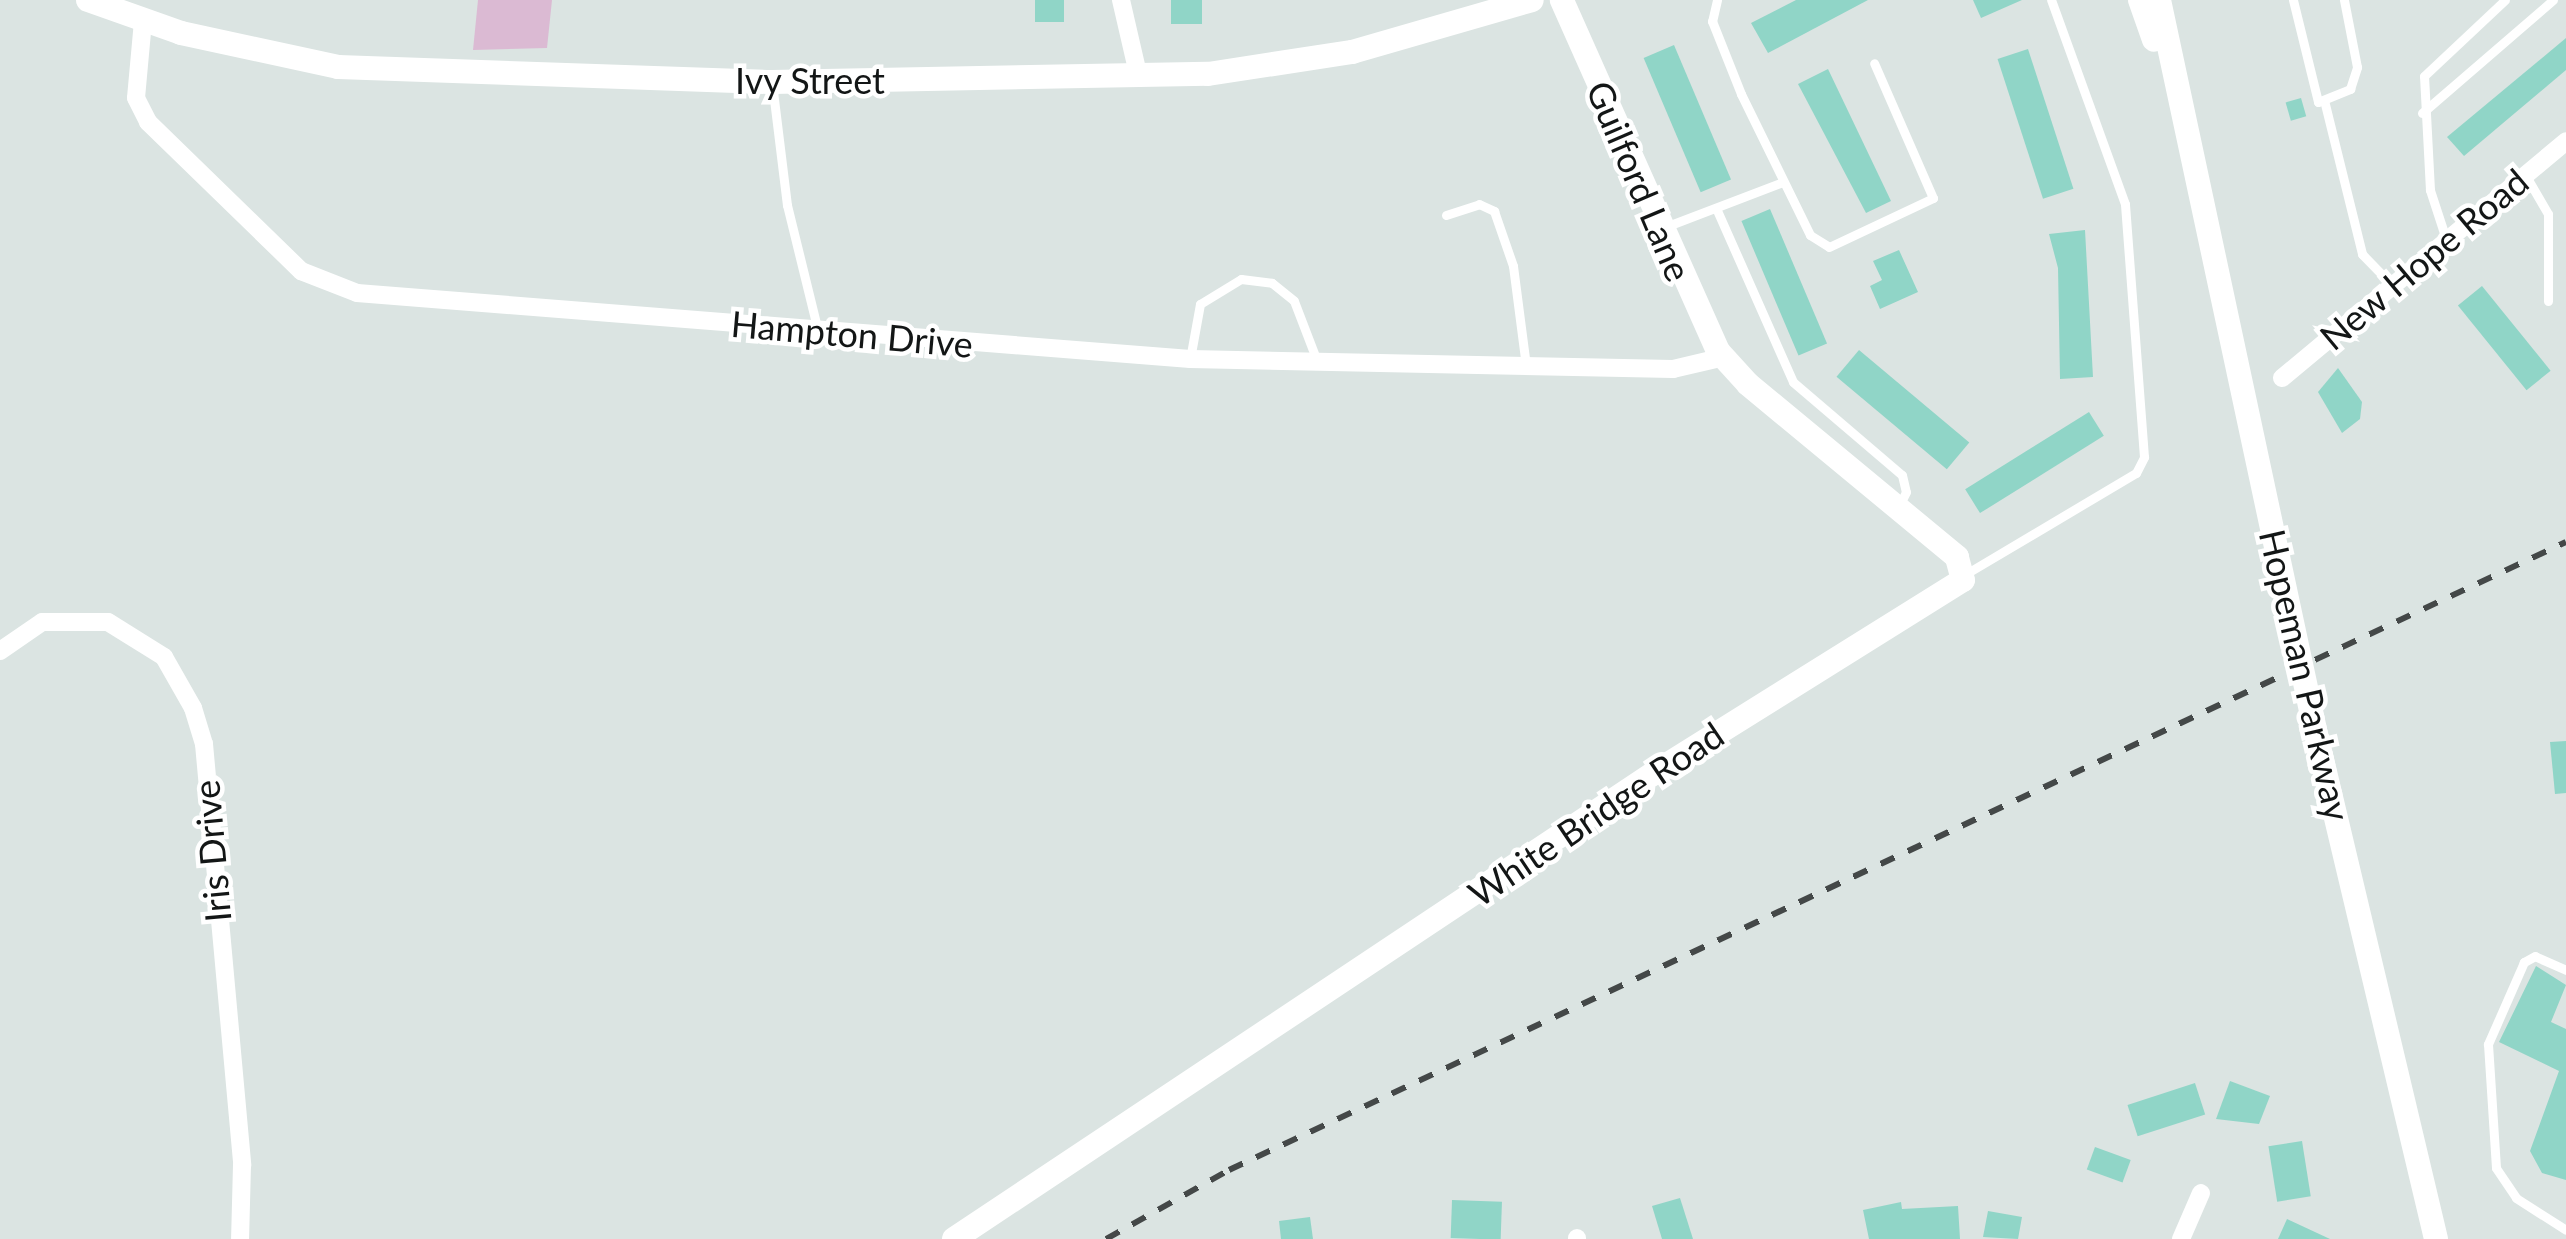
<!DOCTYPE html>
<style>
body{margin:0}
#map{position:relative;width:2566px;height:1239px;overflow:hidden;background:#dbe4e2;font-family:Lato,sans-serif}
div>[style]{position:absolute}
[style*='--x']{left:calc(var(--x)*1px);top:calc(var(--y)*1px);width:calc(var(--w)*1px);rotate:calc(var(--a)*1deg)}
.green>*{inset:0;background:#dbbad3}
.building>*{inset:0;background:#90d5c7;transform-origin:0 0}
.lane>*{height:9px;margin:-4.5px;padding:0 4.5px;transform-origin:4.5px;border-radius:4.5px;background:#fff}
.street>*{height:18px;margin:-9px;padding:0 9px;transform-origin:9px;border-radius:9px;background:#fff}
.secondary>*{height:24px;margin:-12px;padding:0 12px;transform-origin:12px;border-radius:12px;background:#fff}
.rail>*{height:6px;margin-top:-3px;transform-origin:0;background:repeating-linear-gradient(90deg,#444848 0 15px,transparent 0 30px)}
span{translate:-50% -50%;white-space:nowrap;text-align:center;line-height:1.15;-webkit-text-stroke:9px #fff;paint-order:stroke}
.street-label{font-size:36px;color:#131616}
</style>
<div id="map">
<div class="green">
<i style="clip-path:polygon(478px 0,552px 0,547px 48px,473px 50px)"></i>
</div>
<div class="building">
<i style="left:1035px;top:0;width:29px;height:22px"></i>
<i style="left:1171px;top:0;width:31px;height:24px"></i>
<i style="clip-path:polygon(1796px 0,1868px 0,1768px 53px,1751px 23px)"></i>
<i style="clip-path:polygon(1973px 0,2022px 0,1981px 18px)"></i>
<i style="clip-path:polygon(2566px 38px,2566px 70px,2464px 156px,2447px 137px)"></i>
<i style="left:1674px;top:45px;width:146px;height:33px;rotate:67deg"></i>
<i style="left:2028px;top:49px;width:147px;height:32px;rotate:72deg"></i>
<i style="clip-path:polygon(1828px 69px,1891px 201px,1866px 213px,1798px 84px)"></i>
<i style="left:2301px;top:98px;width:19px;height:16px;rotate:74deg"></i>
<i style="left:1770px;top:209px;width:146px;height:31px;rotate:67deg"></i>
<i style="clip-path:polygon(2085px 230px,2093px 377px,2060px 379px,2058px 268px,2049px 234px)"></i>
<i style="clip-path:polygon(1899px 250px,1918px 292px,1880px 309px,1870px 286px,1882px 280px,1873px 261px)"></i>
<i style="left:2482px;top:286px;width:109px;height:31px;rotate:51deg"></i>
<i style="left:1859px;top:350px;width:144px;height:35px;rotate:40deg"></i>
<i style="clip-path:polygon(2338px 368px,2362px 402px,2360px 419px,2342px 433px,2318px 392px)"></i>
<i style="left:2089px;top:412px;width:28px;height:146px;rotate:58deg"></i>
<i style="clip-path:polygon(2566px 741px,2566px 793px,2555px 794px,2550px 742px)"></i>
<i style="clip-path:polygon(2536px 966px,2566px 985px,2551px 1022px,2566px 1029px,2566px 1180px,2542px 1173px,2530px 1151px,2559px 1071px,2499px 1042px)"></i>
<i style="clip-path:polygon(2230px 1081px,2270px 1096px,2259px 1124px,2216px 1119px)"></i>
<i style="left:2195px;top:1083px;width:33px;height:71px;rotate:72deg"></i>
<i style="left:2302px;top:1141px;width:56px;height:34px;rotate:81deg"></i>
<i style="left:2095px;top:1147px;width:38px;height:24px;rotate:20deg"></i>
<i style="clip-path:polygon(1680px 1198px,1693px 1239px,1662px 1239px,1652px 1206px)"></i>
<i style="left:1452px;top:1200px;width:50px;height:38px;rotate:2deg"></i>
<i style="clip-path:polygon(1901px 1202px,1902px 1209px,1958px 1206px,1960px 1239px,1869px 1239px,1863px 1210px)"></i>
<i style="clip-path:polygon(1988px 1211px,2022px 1217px,2018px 1239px,1983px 1237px)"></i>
<i style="clip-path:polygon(1310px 1217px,1313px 1239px,1281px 1239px,1279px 1221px)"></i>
<i style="clip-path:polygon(2287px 1219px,2330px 1239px,2278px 1239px)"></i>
</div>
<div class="lane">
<i style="--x:1717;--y:0;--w:22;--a:103"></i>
<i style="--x:1712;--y:21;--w:79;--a:68.3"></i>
<i style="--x:1741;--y:94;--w:157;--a:63.9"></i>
<i style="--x:1810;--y:235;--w:22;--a:32"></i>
<i style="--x:1829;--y:247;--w:115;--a:-25.2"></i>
<i style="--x:1933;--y:198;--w:147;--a:-113.6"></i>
<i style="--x:2293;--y:0;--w:105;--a:76.2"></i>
<i style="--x:2318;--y:102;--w:35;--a:-22"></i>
<i style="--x:2350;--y:89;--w:23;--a:-72"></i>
<i style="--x:2357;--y:67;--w:68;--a:-101"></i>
<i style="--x:772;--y:83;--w:123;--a:83"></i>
<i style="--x:787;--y:205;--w:130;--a:76.2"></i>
<i style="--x:2324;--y:100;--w:159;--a:76.1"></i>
<i style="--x:2362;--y:254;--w:42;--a:46"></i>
<i style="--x:2422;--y:113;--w:173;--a:-40.8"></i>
<i style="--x:2526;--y:176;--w:44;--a:59.9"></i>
<i style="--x:2548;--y:214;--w:87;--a:90"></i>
<i style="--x:1716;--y:208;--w:190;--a:66.1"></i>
<i style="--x:1793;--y:382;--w:143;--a:40.5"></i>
<i style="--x:1902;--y:475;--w:17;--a:77"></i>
<i style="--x:1906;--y:492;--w:18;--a:117"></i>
<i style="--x:1446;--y:215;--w:35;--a:-18"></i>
<i style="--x:1479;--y:204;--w:17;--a:25"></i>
<i style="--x:1494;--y:211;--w:58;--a:70.9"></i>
<i style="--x:1513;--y:266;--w:101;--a:82.6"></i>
<i style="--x:1665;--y:227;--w:126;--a:-20.9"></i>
<i style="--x:2446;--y:239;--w:52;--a:-108.1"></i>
<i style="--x:2430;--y:190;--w:114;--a:-93"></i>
<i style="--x:2424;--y:76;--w:111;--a:-43.2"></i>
<i style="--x:1190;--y:359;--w:56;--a:-79.7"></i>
<i style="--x:1200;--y:304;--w:48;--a:-31.4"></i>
<i style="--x:1241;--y:279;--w:31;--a:7"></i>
<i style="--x:1272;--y:283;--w:28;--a:39"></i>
<i style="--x:1294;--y:301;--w:64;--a:69"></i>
<i style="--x:1964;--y:575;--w:200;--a:-30.7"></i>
<i style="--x:2136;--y:473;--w:18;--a:-63"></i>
<i style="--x:2144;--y:457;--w:254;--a:-94.3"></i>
<i style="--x:2125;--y:204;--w:217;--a:-109.9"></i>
<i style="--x:2566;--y:970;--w:34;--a:-156"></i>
<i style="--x:2535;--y:956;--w:13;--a:151"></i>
<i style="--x:2524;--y:962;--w:90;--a:113.7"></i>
<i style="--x:2488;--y:1044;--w:124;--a:86.3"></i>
<i style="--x:2496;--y:1168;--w:36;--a:56"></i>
<i style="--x:2516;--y:1198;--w:59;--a:32.6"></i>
</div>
<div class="street">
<i style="--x:1121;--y:0;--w:80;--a:77"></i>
<i style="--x:143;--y:21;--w:77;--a:95.2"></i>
<i style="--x:136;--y:98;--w:27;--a:63"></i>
<i style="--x:148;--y:122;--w:214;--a:44.2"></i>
<i style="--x:301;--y:271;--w:60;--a:21.4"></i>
<i style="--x:357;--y:293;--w:836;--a:4.53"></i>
<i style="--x:1190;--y:359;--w:483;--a:1.2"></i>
<i style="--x:1673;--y:369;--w:52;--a:-13.2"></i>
<i style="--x:2282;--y:378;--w:370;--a:-39.8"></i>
<i style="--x:0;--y:651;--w:51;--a:-34.6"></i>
<i style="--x:42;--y:622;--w:66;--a:0"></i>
<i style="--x:108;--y:622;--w:66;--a:32"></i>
<i style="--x:164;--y:657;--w:59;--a:60.4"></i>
<i style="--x:193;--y:708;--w:38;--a:73"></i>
<i style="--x:204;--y:744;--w:423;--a:84.8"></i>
<i style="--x:242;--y:1165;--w:74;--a:91.5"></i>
<i style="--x:1577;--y:1238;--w:1;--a:90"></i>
<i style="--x:2181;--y:1239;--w:50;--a:-66.5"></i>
</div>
<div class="secondary">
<i style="--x:88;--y:0;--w:99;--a:19.5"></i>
<i style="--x:181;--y:33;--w:161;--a:12.2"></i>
<i style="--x:338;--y:67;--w:434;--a:2"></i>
<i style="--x:772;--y:82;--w:436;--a:-1.1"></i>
<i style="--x:1208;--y:74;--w:146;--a:-8.7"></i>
<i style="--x:1352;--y:52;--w:187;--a:-16.1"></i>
<i style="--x:2140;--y:0;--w:42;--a:70.7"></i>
<i style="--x:2159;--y:0;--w:751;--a:77.93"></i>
<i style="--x:2316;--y:734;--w:519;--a:76.63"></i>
<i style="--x:954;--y:1239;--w:841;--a:-33.65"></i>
<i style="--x:1654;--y:773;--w:364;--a:-32"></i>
<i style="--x:1963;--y:580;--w:24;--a:-105"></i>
<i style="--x:1957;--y:557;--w:271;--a:-140.4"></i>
<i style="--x:1748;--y:384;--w:45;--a:-132.3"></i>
<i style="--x:1718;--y:351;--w:384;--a:-114"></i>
</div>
<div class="rail">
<i style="--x:1106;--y:1239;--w:141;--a:-29.3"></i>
<i style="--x:1229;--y:1170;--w:1477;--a:-25.16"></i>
</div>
<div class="street-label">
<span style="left:810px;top:81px">Ivy Street</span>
<span style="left:1639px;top:181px;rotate:67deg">Guilford Lane</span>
<span style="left:2424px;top:259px;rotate:-40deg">New Hope Road</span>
<span style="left:852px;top:334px;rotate:5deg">Hampton Drive</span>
<span style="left:2305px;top:675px;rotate:77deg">Hopeman Parkway</span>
<span style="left:1596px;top:814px;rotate:-34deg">White Bridge Road</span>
<span style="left:212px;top:851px;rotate:-95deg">Iris Drive</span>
</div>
</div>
